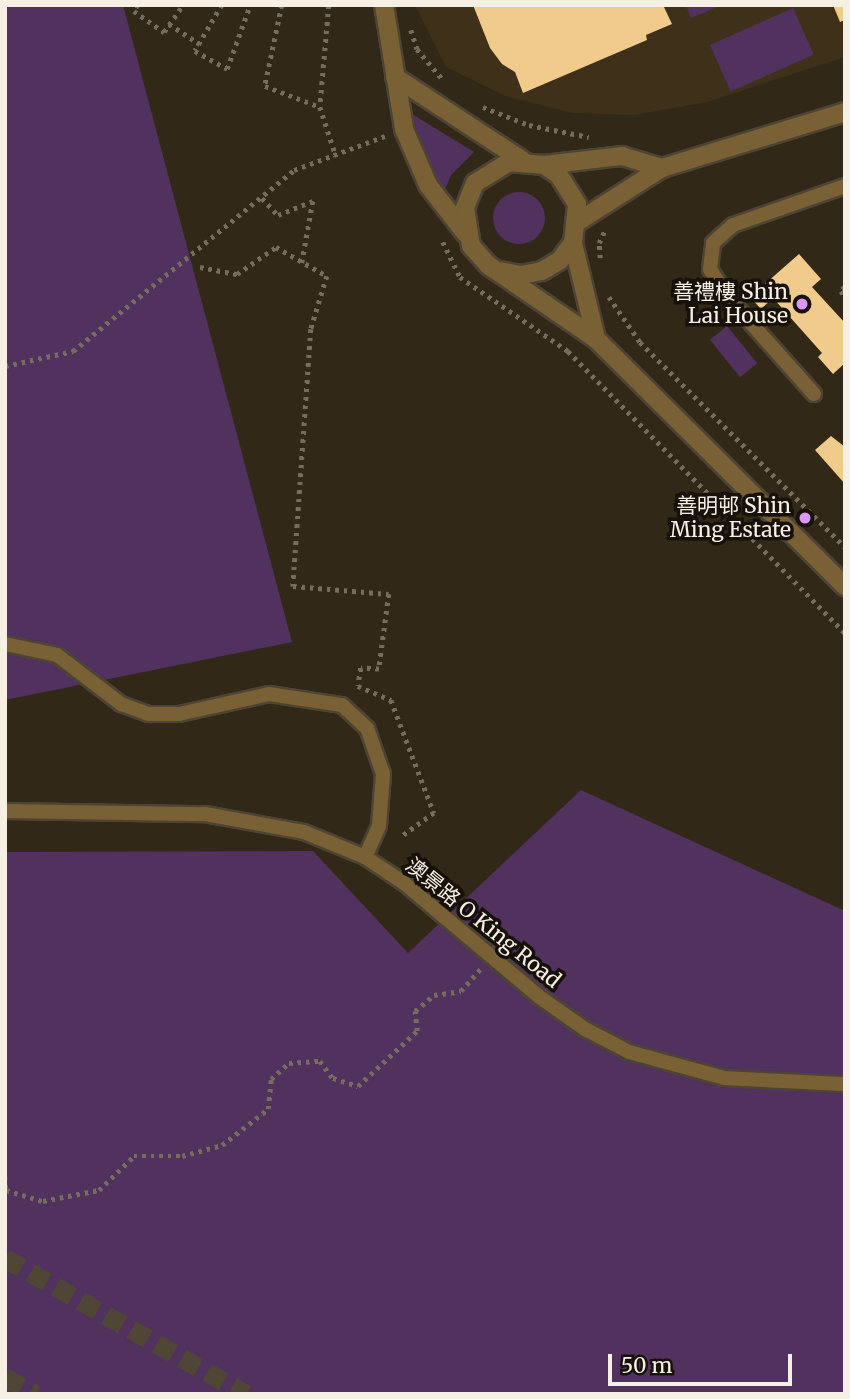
<!DOCTYPE html>
<meta charset="utf-8">
<style>
body{margin:0}
#map{position:relative;width:850px;height:1399px;overflow:hidden;background:#322817;font-family:Merriweather,"Noto Sans TC",serif}
div>[style]{position:absolute}
[style*='--x']{left:calc(var(--x)*1px);top:calc(var(--y)*1px);width:calc(var(--w)*1px);rotate:calc(var(--a)*1deg)}
.built>*{inset:0;background:#3f3119}
.green>*{inset:0;background:#51315e;transform-origin:0 0}
.round{border-radius:50%}
.building>*{inset:0;background:#f0cb8c}
.trunk-tunnel>*{height:19px;margin-top:-9.5px;transform-origin:0;background:repeating-linear-gradient(90deg,#4f4636 0 19px,transparent 0 29px)}
.path>*{height:4.5px;margin-top:-2.25px;transform-origin:0;background:repeating-linear-gradient(90deg,#766d5e 0 3.5px,transparent 0 8.5px)}
.roads{filter:drop-shadow(2px 0 #4d4434) drop-shadow(-2px 0 #4d4434) drop-shadow(0 2px #4d4434) drop-shadow(0 -2px #4d4434)}
.service>*{height:14px;margin:-7px;padding:0 7px;transform-origin:7px;border-radius:7px;background:#796035}
.minor>*{height:18px;margin:-9px;padding:0 9px;transform-origin:9px;border-radius:9px;background:#796035}
.dots>*{width:19px;height:19px;translate:-50% -50%;box-sizing:border-box;border:4px solid #16110a;border-radius:50%}
span{translate:-50% -50%;white-space:nowrap;text-align:center;line-height:1.15;-webkit-text-stroke:7px #16110a;paint-order:stroke}
.poi-label{font-size:21px;color:#f6efe4}
.right{translate:-100% -50%;text-align:right}
.street-label{font-size:21px;color:#f6efe4}
.frame{position:absolute;inset:0;border:7px solid #f6efe4;pointer-events:none}
.scale{position:absolute;left:608px;top:1354px;width:184px;height:32px;box-sizing:border-box;border:4px solid #f6efe4;border-top:0;padding-left:9px;font-size:21px;line-height:24px;white-space:nowrap;color:#f6efe4;-webkit-text-stroke:5px #16110a;paint-order:stroke}
</style>
<div id="map">
<div class="built">
<i style="clip-path:polygon(415px 5px,845px 5px,845px 57px,707px 102px,635px 115px,572px 113px,505px 96px,446px 67px)"></i>
</div>
<div class="green">
<i style="clip-path:polygon(5px 5px,123px 5px,292px 642px,5px 700px)"></i>
<i style="clip-path:polygon(686px 5px,722px 5px,691px 18px)"></i>
<i style="left:793px;top:8px;width:51px;height:91px;rotate:66deg"></i>
<i style="clip-path:polygon(412px 114px,474px 152px,451px 175px,444px 192px,422px 149px)"></i>
<i class="round" style="left:493px;top:192px;width:52px;height:52px"></i>
<i style="left:727px;top:326px;width:48px;height:22px;rotate:51deg"></i>
<i style="clip-path:polygon(581px 790px,845px 911px,845px 1394px,5px 1394px,5px 852px,313px 851px,408px 953px)"></i>
</div>
<div class="building">
<i style="clip-path:polygon(473px 5px,663px 5px,672px 24px,646px 35px,647px 40px,523px 93px,515px 72px,502px 64px,490px 48px)"></i>
<i style="clip-path:polygon(833px 5px,845px 5px,845px 20px,840px 22px)"></i>
<i style="clip-path:polygon(799px 254px,821px 279px,812px 287px,845px 323px,845px 363px,833px 374px,818px 357px,822px 353px,773px 298px,761px 309px,750px 297px)"></i>
<i style="clip-path:polygon(831px 436px,845px 447px,845px 484px,815px 450px)"></i>
</div>
<div class="trunk-tunnel">
<i style="--x:5;--y:1258;--w:277;--a:29.4"></i>
<i style="--x:5;--y:1377;--w:35;--a:29"></i>
</div>
<div class="path">
<i style="--x:138;--y:5;--w:7;--a:124"></i>
<i style="--x:134;--y:11;--w:37;--a:35"></i>
<i style="--x:164;--y:32;--w:33;--a:-55"></i>
<i style="--x:222;--y:5;--w:53;--a:120.4"></i>
<i style="--x:195;--y:51;--w:37;--a:29"></i>
<i style="--x:227;--y:69;--w:68;--a:-70.2"></i>
<i style="--x:282;--y:5;--w:83;--a:101.9"></i>
<i style="--x:265;--y:86;--w:59;--a:20.9"></i>
<i style="--x:329;--y:5;--w:102;--a:95"></i>
<i style="--x:320;--y:107;--w:52;--a:71.9"></i>
<i style="--x:169;--y:24;--w:37;--a:33"></i>
<i style="--x:411;--y:30;--w:20;--a:72"></i>
<i style="--x:417;--y:49;--w:42;--a:49.8"></i>
<i style="--x:483;--y:107;--w:49;--a:21.4"></i>
<i style="--x:529;--y:125;--w:61;--a:11.3"></i>
<i style="--x:262;--y:198;--w:23;--a:47"></i>
<i style="--x:278;--y:215;--w:38;--a:-22"></i>
<i style="--x:313;--y:201;--w:63;--a:100.1"></i>
<i style="--x:443;--y:242;--w:39;--a:64"></i>
<i style="--x:460;--y:277;--w:131;--a:34.4"></i>
<i style="--x:568;--y:351;--w:395;--a:45.5"></i>
<i style="--x:600;--y:258;--w:15;--a:-94"></i>
<i style="--x:599;--y:243;--w:14;--a:-65"></i>
<i style="--x:200;--y:267;--w:38;--a:11"></i>
<i style="--x:237;--y:274;--w:47;--a:-34.7"></i>
<i style="--x:276;--y:247;--w:59;--a:29.6"></i>
<i style="--x:327;--y:276;--w:55;--a:106.8"></i>
<i style="--x:311;--y:329;--w:258;--a:94"></i>
<i style="--x:293;--y:586;--w:96;--a:4.8"></i>
<i style="--x:389;--y:594;--w:76;--a:97.6"></i>
<i style="--x:379;--y:669;--w:18;--a:-177"></i>
<i style="--x:361;--y:668;--w:18;--a:99"></i>
<i style="--x:358;--y:686;--w:36;--a:23"></i>
<i style="--x:391;--y:700;--w:121;--a:69.2"></i>
<i style="--x:434;--y:813;--w:41;--a:144"></i>
<i style="--x:845;--y:287;--w:6;--a:135"></i>
<i style="--x:841;--y:291;--w:6;--a:51"></i>
<i style="--x:609;--y:297;--w:55;--a:55.4"></i>
<i style="--x:640;--y:342;--w:290;--a:45"></i>
<i style="--x:5;--y:366;--w:70;--a:-12.4"></i>
<i style="--x:73;--y:351;--w:286;--a:-39.3"></i>
<i style="--x:294;--y:170;--w:97;--a:-20.5"></i>
<i style="--x:5;--y:1176;--w:14;--a:86"></i>
<i style="--x:6;--y:1190;--w:39;--a:17"></i>
<i style="--x:43;--y:1201;--w:57;--a:-11.1"></i>
<i style="--x:99;--y:1190;--w:49;--a:-44.2"></i>
<i style="--x:134;--y:1156;--w:48;--a:0"></i>
<i style="--x:182;--y:1156;--w:41;--a:-15.4"></i>
<i style="--x:222;--y:1145;--w:58;--a:-38"></i>
<i style="--x:268;--y:1109;--w:30;--a:-84"></i>
<i style="--x:271;--y:1079;--w:24;--a:-42"></i>
<i style="--x:289;--y:1063;--w:31;--a:-4"></i>
<i style="--x:320;--y:1061;--w:21;--a:53"></i>
<i style="--x:333;--y:1078;--w:26;--a:18"></i>
<i style="--x:358;--y:1086;--w:81;--a:-43"></i>
<i style="--x:417;--y:1031;--w:20;--a:-96"></i>
<i style="--x:415;--y:1011;--w:25;--a:-40"></i>
<i style="--x:434;--y:995;--w:27;--a:-8"></i>
<i style="--x:461;--y:991;--w:30;--a:-49"></i>
</div>
<div class="roads">
<div class="service">
<i style="--x:814;--y:394;--w:130;--a:-131.6"></i>
<i style="--x:728;--y:297;--w:33;--a:-123"></i>
<i style="--x:710;--y:269;--w:26;--a:-83"></i>
<i style="--x:713;--y:243;--w:27;--a:-42"></i>
<i style="--x:733;--y:225;--w:119;--a:-19.2"></i>
<i style="--x:5;--y:644;--w:53;--a:11.9"></i>
<i style="--x:57;--y:655;--w:81;--a:37.4"></i>
<i style="--x:121;--y:704;--w:30;--a:20"></i>
<i style="--x:149;--y:714;--w:30;--a:0"></i>
<i style="--x:179;--y:714;--w:92;--a:-12.5"></i>
<i style="--x:269;--y:694;--w:74;--a:8.6"></i>
<i style="--x:342;--y:705;--w:34;--a:43"></i>
<i style="--x:367;--y:728;--w:49;--a:70.8"></i>
<i style="--x:383;--y:774;--w:52;--a:94.4"></i>
<i style="--x:379;--y:826;--w:34;--a:114"></i>
<i style="--x:5;--y:811;--w:200;--a:0.9"></i>
<i style="--x:205;--y:814;--w:101;--a:10.3"></i>
<i style="--x:304;--y:832;--w:66;--a:22.3"></i>
<i style="--x:365;--y:857;--w:47;--a:33.7"></i>
<i style="--x:404;--y:883;--w:175;--a:40.1"></i>
<i style="--x:538;--y:996;--w:57;--a:35.1"></i>
<i style="--x:585;--y:1029;--w:50;--a:27.6"></i>
<i style="--x:629;--y:1052;--w:99;--a:15.2"></i>
<i style="--x:725;--y:1078;--w:120;--a:2.9"></i>
</div>
<div class="minor">
<i style="--x:384;--y:5;--w:126;--a:80.8"></i>
<i style="--x:404;--y:129;--w:61;--a:66.8"></i>
<i style="--x:428;--y:185;--w:62;--a:52.2"></i>
<i style="--x:395;--y:77;--w:152;--a:33.2"></i>
<i style="--x:544;--y:165;--w:79;--a:-6.6"></i>
<i style="--x:622;--y:156;--w:42;--a:16.7"></i>
<i style="--x:579;--y:221;--w:98;--a:-32.6"></i>
<i style="--x:662;--y:168;--w:191;--a:-17"></i>
<i style="--x:573;--y:243;--w:99;--a:76.5"></i>
<i style="--x:500;--y:271;--w:21;--a:11"></i>
<i style="--x:521;--y:275;--w:21;--a:-11"></i>
<i style="--x:542;--y:271;--w:21;--a:-31"></i>
<i style="--x:560;--y:260;--w:21;--a:-53"></i>
<i style="--x:573;--y:243;--w:39;--a:-84"></i>
<i style="--x:577;--y:204;--w:34;--a:-122"></i>
<i style="--x:559;--y:175;--w:18;--a:-146"></i>
<i style="--x:544;--y:165;--w:35;--a:-175"></i>
<i style="--x:509;--y:162;--w:40;--a:148"></i>
<i style="--x:475;--y:183;--w:27;--a:112"></i>
<i style="--x:465;--y:208;--w:38;--a:81"></i>
<i style="--x:471;--y:246;--w:25;--a:48"></i>
<i style="--x:488;--y:265;--w:131;--a:34.4"></i>
<i style="--x:596;--y:339;--w:351;--a:44.8"></i>
</div>
</div>
<div class="dots">
<i style="left:802px;top:304px;background:#db99f5"></i>
<i style="left:805px;top:518px;background:#db99f5"></i>
</div>
<div class="poi-label">
<span class="right" style="left:788px;top:304px">善禮樓 Shin<br>Lai House</span>
<span class="right" style="left:791px;top:518px">善明邨 Shin<br>Ming Estate</span>
</div>
<div class="street-label">
<span style="left:483px;top:923px;rotate:39deg">澳景路 O King Road</span>
</div>
<div class="frame"></div>
<div class="scale">50 m</div>
</div>
